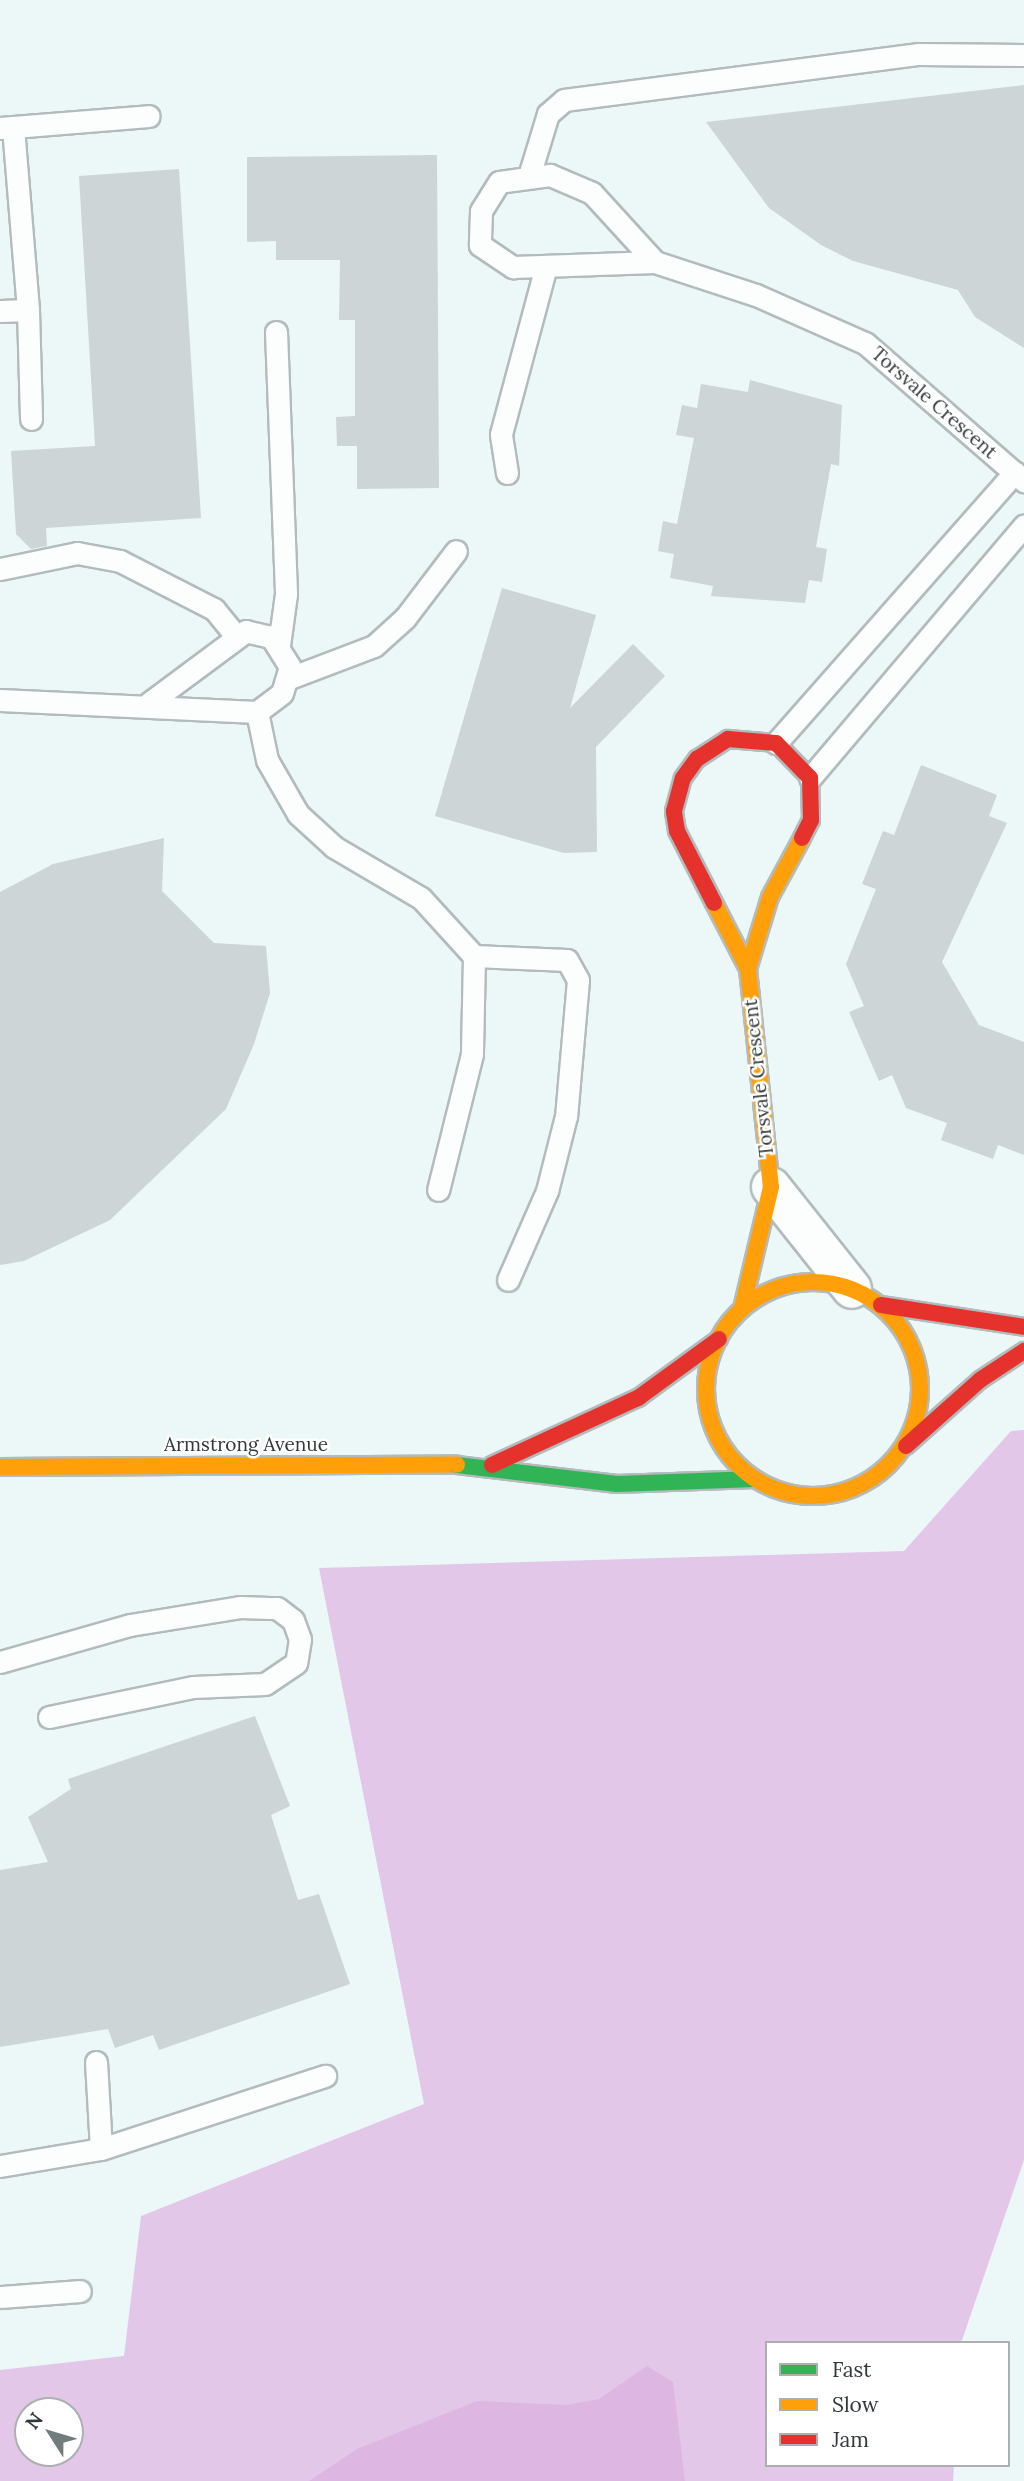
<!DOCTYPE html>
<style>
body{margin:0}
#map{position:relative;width:1024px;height:2481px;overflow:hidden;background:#ecf7f8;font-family:Lora,serif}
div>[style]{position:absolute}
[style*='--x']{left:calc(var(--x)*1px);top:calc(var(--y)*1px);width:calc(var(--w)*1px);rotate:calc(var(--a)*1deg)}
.forest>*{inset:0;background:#e3c7e9}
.water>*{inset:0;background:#ddb6e2}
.building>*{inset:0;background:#cdd5d6}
.roads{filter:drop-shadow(2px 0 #b3bbbc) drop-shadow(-2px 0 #b3bbbc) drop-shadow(0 2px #b3bbbc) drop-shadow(0 -2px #b3bbbc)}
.lane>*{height:21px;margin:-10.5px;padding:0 10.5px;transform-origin:10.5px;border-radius:10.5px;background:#fcfefe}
.street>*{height:38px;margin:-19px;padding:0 19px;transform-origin:19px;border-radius:19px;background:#fcfefe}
.fast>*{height:16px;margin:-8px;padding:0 8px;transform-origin:8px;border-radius:8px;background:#30b455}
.slow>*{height:16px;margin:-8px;padding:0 8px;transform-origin:8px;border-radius:8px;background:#ff9f0a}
.slow>.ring{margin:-8px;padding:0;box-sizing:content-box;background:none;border:16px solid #ff9f0a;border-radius:50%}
.jam>*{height:16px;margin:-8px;padding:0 8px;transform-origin:8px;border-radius:8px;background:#e5322d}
span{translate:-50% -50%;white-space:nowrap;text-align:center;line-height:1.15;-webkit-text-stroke:5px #fff;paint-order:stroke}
.street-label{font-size:19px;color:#31393a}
.legend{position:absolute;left:765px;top:2341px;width:245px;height:126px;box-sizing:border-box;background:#fff;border:2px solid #adb0b0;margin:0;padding:9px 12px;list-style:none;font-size:21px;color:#31393a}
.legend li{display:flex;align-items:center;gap:14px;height:35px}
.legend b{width:35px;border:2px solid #adb0b0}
.north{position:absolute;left:14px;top:2397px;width:70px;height:70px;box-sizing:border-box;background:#fff;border:2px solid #adb0b0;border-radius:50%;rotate:307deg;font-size:19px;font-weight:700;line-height:28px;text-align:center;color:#31393a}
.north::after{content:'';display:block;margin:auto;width:24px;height:32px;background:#727c7c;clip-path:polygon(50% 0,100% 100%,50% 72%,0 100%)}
</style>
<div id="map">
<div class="forest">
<i style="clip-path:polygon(evenodd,1024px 1430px,1024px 2160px,961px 2343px,767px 2343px,767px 2465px,954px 2465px,953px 2481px,0 2481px,0 2370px,124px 2356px,141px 2216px,424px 2104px,319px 1568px,904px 1551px,1011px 1431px,1024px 1430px,28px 2411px,70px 2411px,70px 2453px,28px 2453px,28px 2411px)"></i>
</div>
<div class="water">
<i style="clip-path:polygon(647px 2366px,673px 2382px,685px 2481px,309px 2481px,357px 2449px,477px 2401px,566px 2405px,599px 2399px)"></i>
</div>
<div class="building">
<i style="clip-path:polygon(1024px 85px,1024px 348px,975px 317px,958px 290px,853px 261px,821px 245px,769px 208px,706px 122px)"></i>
<i style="clip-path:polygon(437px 155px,439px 488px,357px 489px,357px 446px,337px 446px,336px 417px,355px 416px,355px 320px,339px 320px,340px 260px,276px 260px,276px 241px,247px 242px,247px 157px)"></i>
<i style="clip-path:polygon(179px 169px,201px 518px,46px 528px,47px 546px,31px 549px,16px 534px,11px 451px,95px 446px,79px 176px)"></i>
<i style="clip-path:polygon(750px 380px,842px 405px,839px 466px,831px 464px,816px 547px,827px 549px,822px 582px,809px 580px,805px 603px,711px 596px,713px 586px,670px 578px,674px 554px,658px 551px,663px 521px,677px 524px,694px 438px,676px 435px,682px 405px,697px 408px,701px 384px,748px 392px)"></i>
<i style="clip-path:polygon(502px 588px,596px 615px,570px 708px,633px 644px,665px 676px,596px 747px,597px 852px,564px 853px,435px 816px)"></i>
<i style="clip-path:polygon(921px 765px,997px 795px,989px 816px,1007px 823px,942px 962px,979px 1025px,1024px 1042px,1024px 1155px,998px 1145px,993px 1159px,941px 1140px,947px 1123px,906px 1108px,892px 1075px,879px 1081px,849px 1012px,864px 1006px,846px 964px,876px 889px,862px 884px,883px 831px,894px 835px)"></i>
<i style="clip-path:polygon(164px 838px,162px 891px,214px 943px,266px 946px,270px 993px,254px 1044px,226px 1109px,110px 1220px,24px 1261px,0 1265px,0 892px,53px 864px)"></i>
<i style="clip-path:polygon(255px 1716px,290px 1806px,271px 1815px,298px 1900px,319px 1894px,350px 1984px,159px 2050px,153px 2035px,115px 2048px,108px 2029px,0 2047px,0 1870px,48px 1862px,28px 1817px,71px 1789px,68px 1779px)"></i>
</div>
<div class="roads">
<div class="lane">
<i style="--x:13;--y:127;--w:136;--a:-4.6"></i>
<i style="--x:0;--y:128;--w:13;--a:-4"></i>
<i style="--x:13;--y:127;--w:184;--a:85.3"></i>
<i style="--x:28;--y:310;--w:28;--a:178"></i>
<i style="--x:529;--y:176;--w:65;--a:-73"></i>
<i style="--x:548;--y:114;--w:21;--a:-41"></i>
<i style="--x:564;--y:100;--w:358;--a:-7.4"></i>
<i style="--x:919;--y:54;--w:105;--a:0.5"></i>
<i style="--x:655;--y:262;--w:93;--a:-132.4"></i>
<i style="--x:592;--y:193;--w:46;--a:-156.8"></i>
<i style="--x:550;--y:175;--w:51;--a:172.2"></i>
<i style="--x:499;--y:182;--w:34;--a:122"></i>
<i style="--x:481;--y:211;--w:34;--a:92"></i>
<i style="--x:480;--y:245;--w:40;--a:34"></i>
<i style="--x:513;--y:267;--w:142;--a:-2"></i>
<i style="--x:655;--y:262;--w:106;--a:18.1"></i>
<i style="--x:756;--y:295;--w:119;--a:23.8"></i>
<i style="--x:865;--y:343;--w:211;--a:41"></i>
<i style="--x:28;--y:310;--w:109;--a:88.4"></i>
<i style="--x:276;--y:332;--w:262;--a:87.8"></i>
<i style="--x:286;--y:594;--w:51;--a:97.8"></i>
<i style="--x:507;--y:473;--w:39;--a:-99"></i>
<i style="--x:501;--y:434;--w:170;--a:-75"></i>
<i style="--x:0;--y:569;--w:79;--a:-11.7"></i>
<i style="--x:77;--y:553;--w:44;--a:10.5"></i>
<i style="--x:120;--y:561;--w:106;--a:27.1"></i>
<i style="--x:214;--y:609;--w:35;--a:51"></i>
<i style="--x:287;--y:679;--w:93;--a:-20.8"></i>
<i style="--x:374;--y:646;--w:42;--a:-42.1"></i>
<i style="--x:405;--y:618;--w:84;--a:-52.7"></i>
<i style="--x:0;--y:700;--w:257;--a:2.7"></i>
<i style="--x:257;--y:712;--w:31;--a:-37"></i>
<i style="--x:282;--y:693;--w:27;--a:-73"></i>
<i style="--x:290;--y:667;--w:36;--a:-122"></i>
<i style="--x:271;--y:637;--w:26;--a:-167"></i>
<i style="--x:246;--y:631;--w:121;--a:143.4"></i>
<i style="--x:257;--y:712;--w:49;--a:78.2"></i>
<i style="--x:267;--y:760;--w:62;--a:60.1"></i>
<i style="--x:298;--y:814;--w:49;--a:42.5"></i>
<i style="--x:334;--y:847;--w:101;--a:30.4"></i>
<i style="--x:421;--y:898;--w:79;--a:47.6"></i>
<i style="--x:474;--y:956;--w:98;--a:91.2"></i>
<i style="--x:472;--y:1054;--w:140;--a:104"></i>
<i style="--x:776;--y:743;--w:361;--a:-48.6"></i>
<i style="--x:810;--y:778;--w:331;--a:-49.7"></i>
<i style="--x:474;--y:956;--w:93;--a:2.5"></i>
<i style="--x:567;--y:960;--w:23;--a:61"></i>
<i style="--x:578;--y:980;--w:137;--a:95"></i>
<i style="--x:566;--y:1116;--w:77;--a:104.2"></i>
<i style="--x:547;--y:1191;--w:97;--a:113.7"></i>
<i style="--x:0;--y:1662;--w:135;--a:-15.9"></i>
<i style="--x:130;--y:1625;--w:111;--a:-9.3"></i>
<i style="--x:240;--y:1607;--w:37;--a:2"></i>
<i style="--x:277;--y:1608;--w:20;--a:37"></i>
<i style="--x:293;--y:1620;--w:20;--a:70"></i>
<i style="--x:300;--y:1639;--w:24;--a:99"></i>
<i style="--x:296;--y:1663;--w:37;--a:146"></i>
<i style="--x:265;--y:1684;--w:72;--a:177.6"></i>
<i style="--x:193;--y:1687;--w:147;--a:168.2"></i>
<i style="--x:96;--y:2062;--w:87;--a:86.7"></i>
<i style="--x:0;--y:2166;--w:102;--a:-9.6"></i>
<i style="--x:101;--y:2149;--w:236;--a:-18.1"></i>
<i style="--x:0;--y:2297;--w:80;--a:-4.3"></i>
</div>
<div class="street">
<i style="--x:771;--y:1187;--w:130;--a:51.5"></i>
</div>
<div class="fast">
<i style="--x:457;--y:1465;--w:161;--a:6.8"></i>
<i style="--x:617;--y:1484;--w:138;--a:-2.1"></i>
</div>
<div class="slow">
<i style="--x:714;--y:903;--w:74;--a:62.7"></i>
<i style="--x:748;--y:969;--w:219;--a:84"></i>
<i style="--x:771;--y:1187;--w:125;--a:103.4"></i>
<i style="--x:748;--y:969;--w:75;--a:-73"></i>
<i style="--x:770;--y:897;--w:67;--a:-61.5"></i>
<i class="ring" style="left:706px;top:1282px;width:198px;height:198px"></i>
<i style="--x:0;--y:1467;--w:457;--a:-0.3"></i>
</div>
<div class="jam">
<i style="--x:714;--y:903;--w:81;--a:-117.2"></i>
<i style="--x:677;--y:831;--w:20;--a:-99"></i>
<i style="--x:674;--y:811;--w:34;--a:-75"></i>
<i style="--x:683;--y:778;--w:24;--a:-54"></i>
<i style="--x:697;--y:759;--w:37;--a:-33"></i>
<i style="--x:728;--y:739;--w:48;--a:4.8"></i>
<i style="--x:776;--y:743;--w:49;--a:45.8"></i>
<i style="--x:810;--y:778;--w:42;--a:88.6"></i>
<i style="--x:811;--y:820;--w:20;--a:117"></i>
<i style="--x:881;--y:1305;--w:145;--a:8.7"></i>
<i style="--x:906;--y:1446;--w:99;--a:-41.7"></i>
<i style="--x:980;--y:1380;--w:53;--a:-33.4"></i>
<i style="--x:492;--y:1465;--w:161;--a:-24.7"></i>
<i style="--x:638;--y:1398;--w:100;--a:-36.1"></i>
</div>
</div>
<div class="street-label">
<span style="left:934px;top:403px;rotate:41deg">Torsvale Crescent</span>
<span style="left:759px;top:1078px;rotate:-96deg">Torsvale Crescent</span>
<span style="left:246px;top:1445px">Armstrong Avenue</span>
</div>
<ul class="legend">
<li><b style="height:9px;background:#30b455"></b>Fast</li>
<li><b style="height:9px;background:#ff9f0a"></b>Slow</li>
<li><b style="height:9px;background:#e5322d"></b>Jam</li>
</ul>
<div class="north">N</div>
</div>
